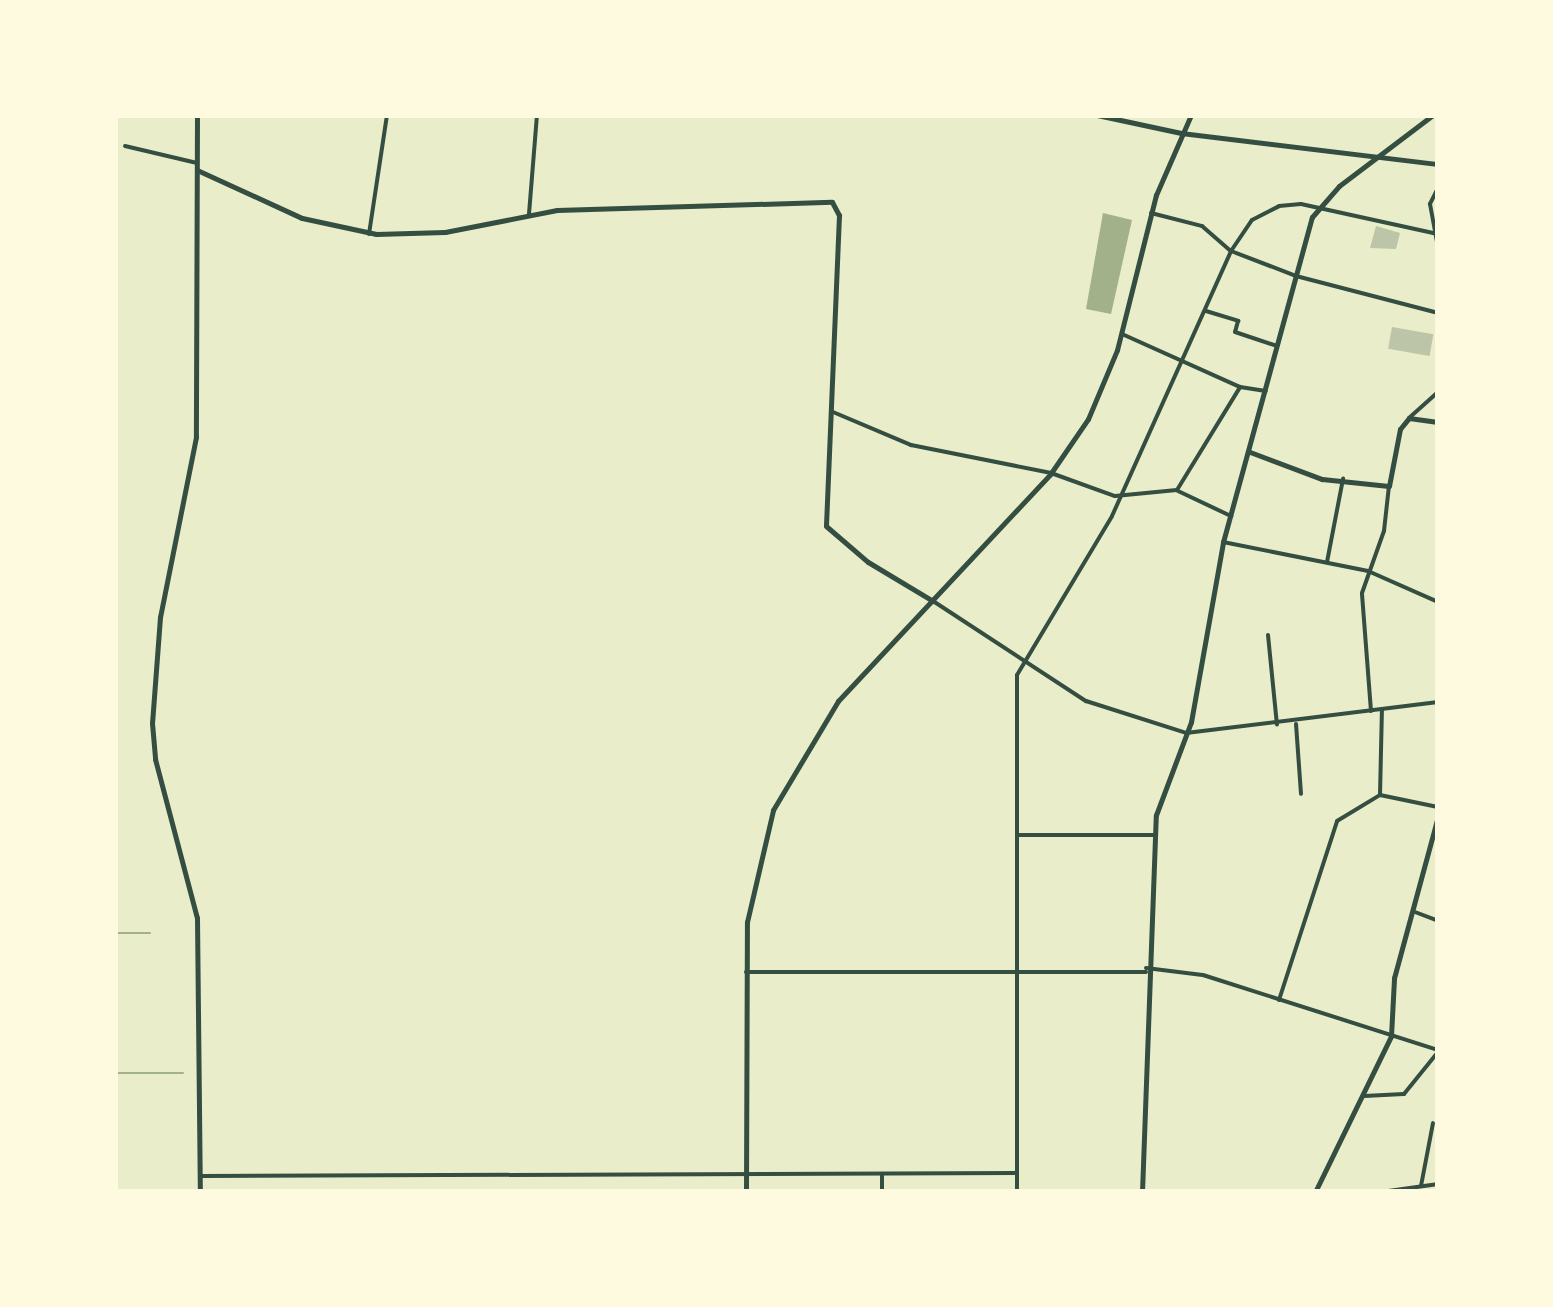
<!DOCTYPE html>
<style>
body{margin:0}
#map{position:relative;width:1553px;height:1307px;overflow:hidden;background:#e9edc9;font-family:"Nunito Sans",sans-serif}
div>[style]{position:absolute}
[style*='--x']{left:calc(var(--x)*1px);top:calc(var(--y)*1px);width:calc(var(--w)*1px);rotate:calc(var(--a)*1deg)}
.water>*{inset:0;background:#a3b18a}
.stream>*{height:2.5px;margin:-1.25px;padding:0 1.25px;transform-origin:1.25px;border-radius:1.25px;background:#a3b18a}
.building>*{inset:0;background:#bcc5a7;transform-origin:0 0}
.minor>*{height:4px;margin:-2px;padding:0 2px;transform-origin:2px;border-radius:2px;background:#344e41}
.tertiary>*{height:5px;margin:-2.5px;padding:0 2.5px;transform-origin:2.5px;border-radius:2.5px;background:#344e41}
.secondary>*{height:5px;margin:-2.5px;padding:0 2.5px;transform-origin:2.5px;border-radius:2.5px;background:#344e41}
span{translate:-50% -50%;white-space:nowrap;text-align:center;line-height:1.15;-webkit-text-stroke:10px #fefae0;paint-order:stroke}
.frame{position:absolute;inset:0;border:118px solid #fefae0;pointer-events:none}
</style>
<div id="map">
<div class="water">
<i style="clip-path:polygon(1103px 213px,1132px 220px,1111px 314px,1086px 309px)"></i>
</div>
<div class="stream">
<i style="--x:115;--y:933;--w:35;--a:0"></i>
<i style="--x:115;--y:1073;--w:68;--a:0"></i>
</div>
<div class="building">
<i style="clip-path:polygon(1376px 226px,1400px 233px,1396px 249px,1370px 248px)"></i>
<i style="left:1392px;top:327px;width:42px;height:22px;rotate:10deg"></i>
</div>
<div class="minor">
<i style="--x:125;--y:146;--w:74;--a:13.3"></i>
<i style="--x:1438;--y:188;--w:18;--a:117"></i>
<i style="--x:1430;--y:204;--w:44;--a:79.5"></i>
<i style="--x:1151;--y:213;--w:53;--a:14.3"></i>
<i style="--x:1202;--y:226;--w:38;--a:41"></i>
<i style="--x:1231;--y:251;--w:70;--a:21"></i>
<i style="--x:1296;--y:276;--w:147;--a:14.6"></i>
<i style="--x:529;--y:214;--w:99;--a:-85.4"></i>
<i style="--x:369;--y:234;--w:120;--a:-81.4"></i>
<i style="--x:1206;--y:311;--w:34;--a:17"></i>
<i style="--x:1238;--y:321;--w:11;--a:105"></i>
<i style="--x:1235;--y:332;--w:44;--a:18.4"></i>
<i style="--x:1122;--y:334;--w:129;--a:24.2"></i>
<i style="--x:1240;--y:387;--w:26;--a:9"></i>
<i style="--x:833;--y:412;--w:85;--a:22.9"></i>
<i style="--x:911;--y:445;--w:143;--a:11.3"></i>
<i style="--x:1051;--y:473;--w:68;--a:19.8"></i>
<i style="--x:1115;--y:496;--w:62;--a:-5.5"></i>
<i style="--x:1177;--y:490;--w:121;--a:-58.5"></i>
<i style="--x:1409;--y:418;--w:39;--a:-42"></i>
<i style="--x:1178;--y:491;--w:59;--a:25.3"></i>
<i style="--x:1223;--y:542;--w:148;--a:11.3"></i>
<i style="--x:1368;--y:571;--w:77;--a:23.9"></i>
<i style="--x:1327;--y:562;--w:85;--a:-79.1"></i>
<i style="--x:933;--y:601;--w:183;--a:33.2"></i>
<i style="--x:1086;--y:701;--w:105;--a:17.7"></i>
<i style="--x:1186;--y:733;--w:254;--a:-7"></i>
<i style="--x:1268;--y:635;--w:90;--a:84.3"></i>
<i style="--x:1371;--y:711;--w:118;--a:-94.4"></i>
<i style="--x:1362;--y:593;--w:66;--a:-70.5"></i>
<i style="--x:1384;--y:531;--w:45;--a:-83.7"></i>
<i style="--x:1296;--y:724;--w:70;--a:85.9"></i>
<i style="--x:1380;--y:795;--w:59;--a:11.7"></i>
<i style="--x:1017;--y:835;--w:137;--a:0"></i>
<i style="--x:1415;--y:912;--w:25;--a:21"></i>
<i style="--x:1146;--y:968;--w:57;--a:7"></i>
<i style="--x:1203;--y:975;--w:247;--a:17.7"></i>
<i style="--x:746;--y:972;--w:400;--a:0"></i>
<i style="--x:1279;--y:1000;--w:188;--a:-72"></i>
<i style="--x:1337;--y:821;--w:50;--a:-31.2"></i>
<i style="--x:1380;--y:795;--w:85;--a:-88.7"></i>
<i style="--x:1364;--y:1096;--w:40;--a:-2.9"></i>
<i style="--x:1404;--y:1094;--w:54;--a:-51"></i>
<i style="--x:202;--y:1176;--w:815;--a:-0.21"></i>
<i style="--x:1421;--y:1186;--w:64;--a:-79.2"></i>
<i style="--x:882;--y:1192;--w:18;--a:-90"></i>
<i style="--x:1017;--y:1192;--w:517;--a:-90"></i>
<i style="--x:1017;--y:675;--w:185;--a:-59.1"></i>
<i style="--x:1112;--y:516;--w:290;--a:-65.8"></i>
<i style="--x:1231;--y:251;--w:37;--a:-56"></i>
<i style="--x:1252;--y:220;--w:30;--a:-27"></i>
<i style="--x:1279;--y:206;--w:22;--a:-5"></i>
<i style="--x:1301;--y:204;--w:140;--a:12.4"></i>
<i style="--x:1381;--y:1192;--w:58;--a:-8"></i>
</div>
<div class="tertiary">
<i style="--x:197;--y:115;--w:322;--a:90.2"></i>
<i style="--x:196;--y:437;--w:184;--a:101.3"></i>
<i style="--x:160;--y:617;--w:106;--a:94.3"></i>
<i style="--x:152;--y:723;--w:36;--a:85"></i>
<i style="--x:155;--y:759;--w:164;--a:75.2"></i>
<i style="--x:197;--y:918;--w:274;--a:89.4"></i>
<i style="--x:1097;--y:115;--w:86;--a:12.1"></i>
<i style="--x:1181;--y:133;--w:259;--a:6.9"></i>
<i style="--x:197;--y:170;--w:115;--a:24.6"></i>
<i style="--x:302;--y:218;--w:76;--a:12.2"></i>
<i style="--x:376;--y:234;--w:69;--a:-1.7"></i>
<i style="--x:445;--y:232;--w:114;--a:-11.1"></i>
<i style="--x:557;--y:210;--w:275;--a:-1.7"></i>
<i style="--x:832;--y:202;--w:15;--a:62"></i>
<i style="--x:839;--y:215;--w:311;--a:92.4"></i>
<i style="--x:826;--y:526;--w:55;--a:40.6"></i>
<i style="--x:868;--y:562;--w:76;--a:31"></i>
<i style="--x:1250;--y:452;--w:77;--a:20.6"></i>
<i style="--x:1322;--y:479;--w:67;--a:6"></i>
<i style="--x:1389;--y:486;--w:58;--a:-79.1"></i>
<i style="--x:1400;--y:429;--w:14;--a:-51"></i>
<i style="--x:1409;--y:418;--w:29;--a:8"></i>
<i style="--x:1438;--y:756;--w:10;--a:90"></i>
<i style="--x:1142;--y:1192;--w:377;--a:-87.9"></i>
<i style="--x:1156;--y:815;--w:99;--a:-69.4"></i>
<i style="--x:1191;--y:722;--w:183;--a:-79.9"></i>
<i style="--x:1223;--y:542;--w:337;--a:-74.7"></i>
<i style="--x:1312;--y:217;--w:41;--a:-48.9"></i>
<i style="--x:1339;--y:186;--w:118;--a:-37.1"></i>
<i style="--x:1315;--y:1192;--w:174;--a:-64"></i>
<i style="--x:1391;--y:1036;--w:58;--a:-87"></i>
<i style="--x:1394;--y:978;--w:168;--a:-74.8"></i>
</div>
<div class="secondary">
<i style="--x:746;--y:1192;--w:270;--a:-89.8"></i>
<i style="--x:747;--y:922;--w:115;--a:-76.9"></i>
<i style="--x:773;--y:810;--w:127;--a:-59.2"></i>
<i style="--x:838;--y:701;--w:312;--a:-46.9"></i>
<i style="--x:1051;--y:473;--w:65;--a:-55.6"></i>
<i style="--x:1088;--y:419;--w:75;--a:-67.2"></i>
<i style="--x:1117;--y:350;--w:160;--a:-75.9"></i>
<i style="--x:1156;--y:195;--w:87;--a:-66.4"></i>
</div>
<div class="frame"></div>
</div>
